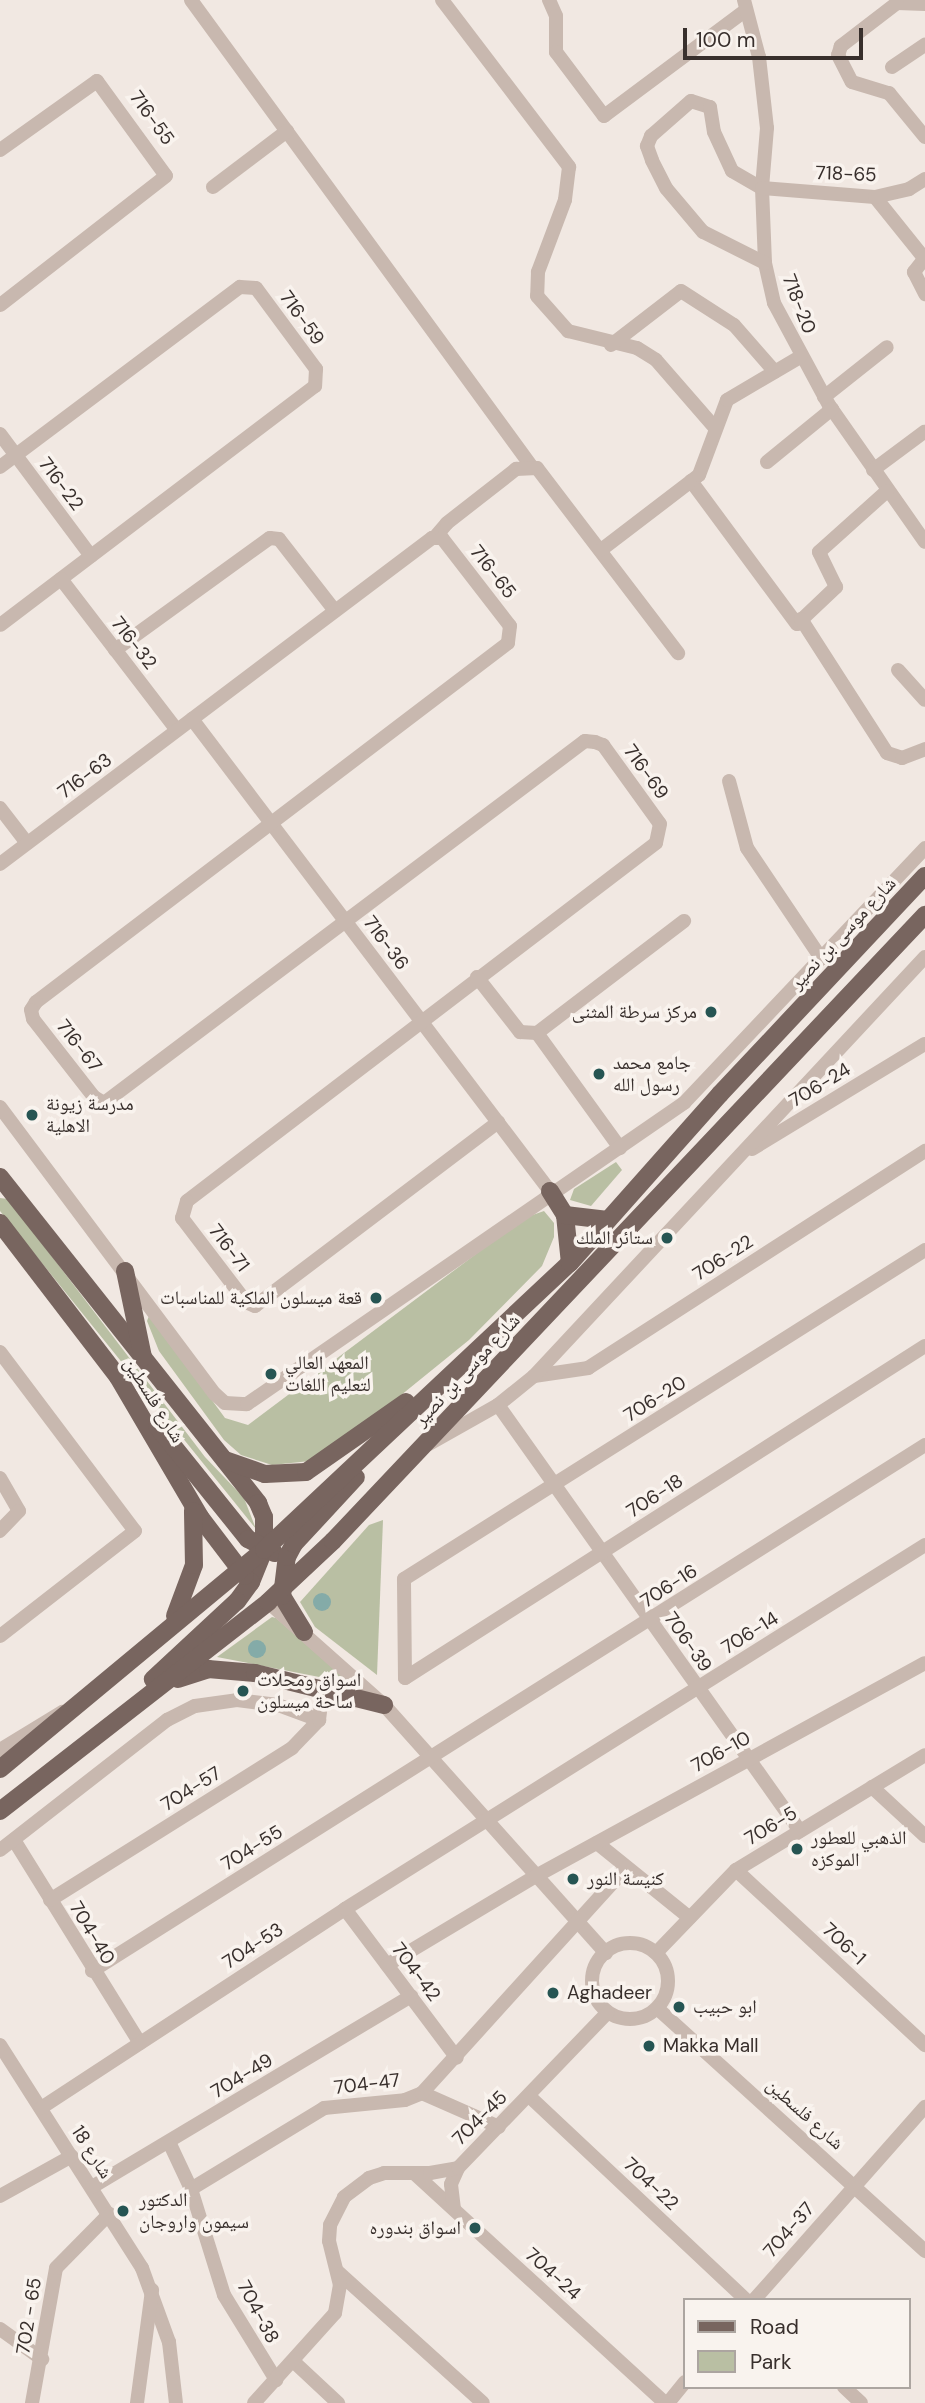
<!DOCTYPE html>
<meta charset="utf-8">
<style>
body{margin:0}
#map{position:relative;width:925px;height:2403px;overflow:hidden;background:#f1e8e2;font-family:"DM Sans","Noto Naskh Arabic",sans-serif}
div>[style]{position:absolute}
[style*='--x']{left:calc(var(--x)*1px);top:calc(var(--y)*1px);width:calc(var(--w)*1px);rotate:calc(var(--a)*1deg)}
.green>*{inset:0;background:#b9bfa3}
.water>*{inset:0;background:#84aba8}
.round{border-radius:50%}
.minor>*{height:14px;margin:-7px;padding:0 7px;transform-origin:7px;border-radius:7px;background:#c8b8af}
.minor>.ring{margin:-7px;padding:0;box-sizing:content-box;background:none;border:14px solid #c8b8af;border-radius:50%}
.major>*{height:18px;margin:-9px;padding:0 9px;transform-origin:9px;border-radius:9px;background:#78655f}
.dots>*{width:19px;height:19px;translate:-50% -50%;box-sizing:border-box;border:4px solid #f9f3ee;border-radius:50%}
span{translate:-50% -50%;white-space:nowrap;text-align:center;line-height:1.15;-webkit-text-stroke:7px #f9f3ee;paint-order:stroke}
.street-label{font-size:19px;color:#382f2c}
.poi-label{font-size:19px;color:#382f2c}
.right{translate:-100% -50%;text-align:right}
.left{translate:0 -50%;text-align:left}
.legend{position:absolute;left:683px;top:2298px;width:228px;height:91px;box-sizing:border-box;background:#f9f3ee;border:2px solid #aca5a0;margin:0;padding:9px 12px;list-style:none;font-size:21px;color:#382f2c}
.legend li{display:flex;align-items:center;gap:14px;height:35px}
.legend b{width:35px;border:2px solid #aca5a0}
.scale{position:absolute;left:683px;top:28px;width:180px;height:32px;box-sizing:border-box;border:4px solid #382f2c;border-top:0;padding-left:9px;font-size:21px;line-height:24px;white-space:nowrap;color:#382f2c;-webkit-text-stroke:5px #f9f3ee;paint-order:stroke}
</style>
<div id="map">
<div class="green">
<i style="clip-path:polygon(616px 1162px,622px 1170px,591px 1206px,570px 1200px,574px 1189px)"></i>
<i style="clip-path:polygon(0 1198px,8px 1199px,205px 1457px,244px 1498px,256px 1529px,0 1211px)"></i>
<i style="clip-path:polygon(544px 1211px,554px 1223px,554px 1237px,542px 1266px,469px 1340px,358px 1430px,310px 1461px,272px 1465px,241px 1455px,224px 1440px,159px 1351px,147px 1321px,149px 1316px,154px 1321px,225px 1418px,248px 1425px,524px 1218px)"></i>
<i style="clip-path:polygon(383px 1520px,377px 1675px,315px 1627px,300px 1602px,369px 1525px)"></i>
<i style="clip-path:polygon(272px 1617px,276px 1618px,350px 1683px,217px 1657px)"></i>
</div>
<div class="water">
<i class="round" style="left:313px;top:1593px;width:18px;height:18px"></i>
<i class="round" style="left:248px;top:1640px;width:18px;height:18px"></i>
</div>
<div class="minor">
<i style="--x:191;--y:0;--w:578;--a:53.86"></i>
<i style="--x:442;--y:0;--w:210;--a:52.7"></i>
<i style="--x:569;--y:167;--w:33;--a:97"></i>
<i style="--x:565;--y:200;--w:77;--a:110.6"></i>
<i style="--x:538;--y:272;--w:24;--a:92"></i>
<i style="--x:537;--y:296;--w:47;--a:48.5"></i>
<i style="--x:568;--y:331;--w:71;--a:13.8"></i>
<i style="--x:637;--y:348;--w:22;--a:32"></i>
<i style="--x:656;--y:360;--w:91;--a:49"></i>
<i style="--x:549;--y:0;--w:17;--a:66"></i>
<i style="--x:556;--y:16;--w:36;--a:90"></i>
<i style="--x:556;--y:52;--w:80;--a:53.1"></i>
<i style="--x:604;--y:116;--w:177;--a:-36.7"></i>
<i style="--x:744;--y:0;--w:59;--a:75.3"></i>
<i style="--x:759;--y:57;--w:71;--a:83.6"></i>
<i style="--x:767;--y:128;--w:60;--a:94.8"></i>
<i style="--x:762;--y:188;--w:75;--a:87.7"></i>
<i style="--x:765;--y:263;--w:41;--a:77.3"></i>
<i style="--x:774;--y:303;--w:116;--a:61.7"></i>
<i style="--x:829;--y:405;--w:167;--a:55"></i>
<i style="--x:925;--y:4;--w:28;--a:-178"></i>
<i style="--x:897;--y:3;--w:71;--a:142.5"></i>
<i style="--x:841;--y:46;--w:9;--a:108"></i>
<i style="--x:838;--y:55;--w:30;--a:63"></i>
<i style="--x:852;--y:82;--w:39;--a:17"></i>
<i style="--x:889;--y:93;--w:57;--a:50.7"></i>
<i style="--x:892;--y:67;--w:40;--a:-34"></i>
<i style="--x:0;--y:150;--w:119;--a:-35.4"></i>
<i style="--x:97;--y:81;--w:117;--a:54"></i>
<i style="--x:166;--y:176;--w:210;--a:142.1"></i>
<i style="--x:213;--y:187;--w:93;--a:-37.1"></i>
<i style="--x:875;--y:197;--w:78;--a:51.2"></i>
<i style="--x:925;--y:258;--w:18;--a:128"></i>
<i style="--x:914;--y:272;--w:25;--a:63"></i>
<i style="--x:765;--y:263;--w:69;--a:-153.4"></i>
<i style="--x:703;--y:232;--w:57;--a:-130.1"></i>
<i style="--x:666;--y:188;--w:31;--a:-117"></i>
<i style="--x:652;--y:160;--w:15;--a:-110"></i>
<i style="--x:647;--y:146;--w:11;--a:-68"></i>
<i style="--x:651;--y:136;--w:53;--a:-41.2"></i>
<i style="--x:691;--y:101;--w:20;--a:18"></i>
<i style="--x:710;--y:107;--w:25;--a:81"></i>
<i style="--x:714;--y:132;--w:43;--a:65.2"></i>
<i style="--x:732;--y:171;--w:34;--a:30"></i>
<i style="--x:762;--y:188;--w:113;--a:4.6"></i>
<i style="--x:875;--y:197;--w:35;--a:-13"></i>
<i style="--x:909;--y:189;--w:19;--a:-32"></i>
<i style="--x:611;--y:345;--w:88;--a:-37.6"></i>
<i style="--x:681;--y:291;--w:63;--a:32.7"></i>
<i style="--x:734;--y:325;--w:62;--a:48.9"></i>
<i style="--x:824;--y:397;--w:80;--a:-38.4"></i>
<i style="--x:0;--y:434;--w:152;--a:53.3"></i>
<i style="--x:767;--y:462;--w:84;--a:-39.2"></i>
<i style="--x:0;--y:467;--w:300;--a:-36.9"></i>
<i style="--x:240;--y:287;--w:16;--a:4"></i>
<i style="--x:256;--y:288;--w:101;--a:53.5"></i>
<i style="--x:316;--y:369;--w:17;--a:93"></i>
<i style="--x:315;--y:386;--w:395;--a:142.8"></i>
<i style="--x:873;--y:470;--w:64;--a:-36.7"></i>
<i style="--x:691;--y:481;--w:178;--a:53.5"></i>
<i style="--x:797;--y:624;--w:54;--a:-43.5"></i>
<i style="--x:836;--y:587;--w:39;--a:-116"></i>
<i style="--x:819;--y:552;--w:91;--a:-41.9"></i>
<i style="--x:435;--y:537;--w:18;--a:-49"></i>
<i style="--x:447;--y:523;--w:88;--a:-38"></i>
<i style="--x:516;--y:469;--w:21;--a:-3"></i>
<i style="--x:537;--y:468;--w:233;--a:52.7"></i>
<i style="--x:601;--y:550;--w:123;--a:-37.4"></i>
<i style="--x:699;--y:475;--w:80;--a:-69.5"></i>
<i style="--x:727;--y:400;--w:85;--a:-30.5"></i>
<i style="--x:61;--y:579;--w:190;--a:52.5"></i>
<i style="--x:801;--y:619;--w:159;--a:57.3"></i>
<i style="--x:887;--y:753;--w:16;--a:18"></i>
<i style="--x:902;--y:758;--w:25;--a:-21"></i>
<i style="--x:115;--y:650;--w:191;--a:-35.9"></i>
<i style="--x:270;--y:538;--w:9;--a:6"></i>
<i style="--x:279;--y:539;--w:91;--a:52.1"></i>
<i style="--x:898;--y:670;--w:40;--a:48"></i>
<i style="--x:192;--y:719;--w:592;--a:52.82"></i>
<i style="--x:729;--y:781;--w:69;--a:75"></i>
<i style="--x:747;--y:848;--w:133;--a:56.1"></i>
<i style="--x:0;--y:808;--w:44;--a:52.4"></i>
<i style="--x:0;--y:864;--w:541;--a:-37.04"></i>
<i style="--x:432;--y:538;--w:10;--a:0"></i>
<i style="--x:442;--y:538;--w:111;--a:52.3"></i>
<i style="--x:510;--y:626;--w:17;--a:97"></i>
<i style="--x:508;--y:643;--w:593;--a:142.74"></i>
<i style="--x:36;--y:1002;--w:9;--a:122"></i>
<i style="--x:31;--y:1010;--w:9;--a:77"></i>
<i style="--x:33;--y:1019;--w:99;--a:52"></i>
<i style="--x:94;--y:1097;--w:12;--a:31"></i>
<i style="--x:104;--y:1103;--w:602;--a:-36.97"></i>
<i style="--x:585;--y:741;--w:10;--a:6"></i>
<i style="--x:595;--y:742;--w:9;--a:21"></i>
<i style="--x:603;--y:745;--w:97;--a:54.2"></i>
<i style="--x:660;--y:824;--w:19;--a:102"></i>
<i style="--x:656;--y:843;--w:590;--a:142.64"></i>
<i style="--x:187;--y:1201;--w:18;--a:106"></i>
<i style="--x:182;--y:1218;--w:106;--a:52.7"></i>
<i style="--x:246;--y:1302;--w:10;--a:24"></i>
<i style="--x:255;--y:1306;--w:305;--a:-37.1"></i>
<i style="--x:477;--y:977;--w:70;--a:52"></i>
<i style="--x:520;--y:1032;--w:17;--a:3"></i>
<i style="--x:537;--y:1033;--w:142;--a:54.2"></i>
<i style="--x:537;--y:1033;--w:185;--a:-37.3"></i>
<i style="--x:0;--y:1107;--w:359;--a:53.2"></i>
<i style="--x:215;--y:1394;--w:13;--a:42"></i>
<i style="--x:225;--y:1403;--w:22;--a:3"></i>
<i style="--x:247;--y:1404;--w:531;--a:-34.56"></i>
<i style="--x:684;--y:1103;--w:351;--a:-46.6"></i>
<i style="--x:752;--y:1149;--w:202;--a:-31.3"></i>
<i style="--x:0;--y:1352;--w:224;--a:53"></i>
<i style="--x:135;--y:1531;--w:171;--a:142.1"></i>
<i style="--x:534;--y:1376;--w:55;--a:-8.4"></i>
<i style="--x:588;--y:1368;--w:401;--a:-32.8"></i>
<i style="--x:498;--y:1405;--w:522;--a:54.67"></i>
<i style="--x:429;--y:1444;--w:79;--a:-29.5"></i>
<i style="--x:498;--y:1405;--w:46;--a:-38.9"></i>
<i style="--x:534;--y:1376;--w:573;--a:-46.98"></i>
<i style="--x:0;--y:1478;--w:38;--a:60"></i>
<i style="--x:19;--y:1511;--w:28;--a:134"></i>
<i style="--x:268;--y:1602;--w:155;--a:41.6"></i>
<i style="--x:384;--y:1705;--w:333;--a:48.2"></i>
<i style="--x:405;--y:1678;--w:99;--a:-90.6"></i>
<i style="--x:404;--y:1579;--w:616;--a:-32.27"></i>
<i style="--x:405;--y:1678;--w:617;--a:-32.56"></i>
<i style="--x:0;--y:1750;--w:73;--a:-31.5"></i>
<i style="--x:872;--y:1787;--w:72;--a:42.8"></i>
<i style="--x:14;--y:1840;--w:239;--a:58.2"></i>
<i style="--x:597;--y:1843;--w:119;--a:38.9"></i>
<i style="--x:0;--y:1850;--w:212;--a:-37.9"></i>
<i style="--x:167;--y:1720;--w:31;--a:-27"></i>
<i style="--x:195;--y:1706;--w:42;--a:-8.1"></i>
<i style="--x:237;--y:1700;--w:41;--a:7"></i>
<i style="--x:278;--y:1705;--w:44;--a:20.1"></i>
<i style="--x:736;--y:1870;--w:258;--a:42.8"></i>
<i style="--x:50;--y:1900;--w:286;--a:-32.1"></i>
<i style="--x:292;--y:1748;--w:39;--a:-46"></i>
<i style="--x:319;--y:1720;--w:33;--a:-83"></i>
<i style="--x:345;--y:1909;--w:186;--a:53.1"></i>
<i class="ring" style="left:592px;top:1943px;width:62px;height:62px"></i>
<i style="--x:656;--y:1953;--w:115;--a:-46.1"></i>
<i style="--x:736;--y:1870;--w:221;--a:-31.3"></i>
<i style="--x:387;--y:1965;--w:174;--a:-30.9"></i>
<i style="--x:536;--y:1876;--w:443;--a:-28.7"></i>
<i style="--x:92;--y:1971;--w:985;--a:-32.27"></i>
<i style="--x:657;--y:2008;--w:362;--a:42.2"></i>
<i style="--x:0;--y:2045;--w:264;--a:57.5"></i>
<i style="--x:142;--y:2268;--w:79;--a:70"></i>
<i style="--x:169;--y:2342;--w:61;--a:83.5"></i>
<i style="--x:422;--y:2093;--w:84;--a:23.8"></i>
<i style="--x:529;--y:2096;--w:298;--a:43.2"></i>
<i style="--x:41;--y:2108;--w:363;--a:-33.2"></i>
<i style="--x:345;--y:1909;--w:685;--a:-32.11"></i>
<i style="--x:169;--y:2142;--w:52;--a:64.9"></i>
<i style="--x:191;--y:2189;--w:111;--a:72.7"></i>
<i style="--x:224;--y:2295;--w:100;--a:58.5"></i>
<i style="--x:414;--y:2173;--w:340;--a:42.5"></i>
<i style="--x:92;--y:2187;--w:372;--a:-30.9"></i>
<i style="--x:191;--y:2189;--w:156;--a:-31.3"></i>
<i style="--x:324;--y:2108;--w:81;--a:-5.6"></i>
<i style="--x:405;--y:2100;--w:18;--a:-22"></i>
<i style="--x:422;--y:2093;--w:304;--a:-47.8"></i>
<i style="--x:0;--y:2196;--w:82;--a:-29.1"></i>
<i style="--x:454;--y:2209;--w:25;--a:-97"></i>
<i style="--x:451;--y:2184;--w:17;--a:-66"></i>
<i style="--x:338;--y:2272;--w:195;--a:42.1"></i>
<i style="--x:754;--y:2300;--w:258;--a:-48.5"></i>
<i style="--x:0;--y:2329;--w:52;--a:35.5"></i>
<i style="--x:293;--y:2361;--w:62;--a:43"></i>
<i style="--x:844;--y:2387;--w:23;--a:43"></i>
<i style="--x:32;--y:2403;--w:137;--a:-79.9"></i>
<i style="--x:56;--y:2268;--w:76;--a:-45.5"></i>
<i style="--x:137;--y:2403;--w:114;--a:-82.4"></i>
<i style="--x:254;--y:2403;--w:121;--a:-48"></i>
<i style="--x:335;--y:2313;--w:28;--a:-80"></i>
<i style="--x:340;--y:2285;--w:45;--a:-104"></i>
<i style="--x:329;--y:2241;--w:16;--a:-86"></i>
<i style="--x:330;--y:2225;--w:31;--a:-63"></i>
<i style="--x:344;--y:2197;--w:31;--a:-37"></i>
<i style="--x:369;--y:2178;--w:16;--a:-18"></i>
<i style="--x:384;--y:2173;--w:46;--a:0"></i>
<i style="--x:430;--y:2173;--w:28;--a:-10"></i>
<i style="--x:458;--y:2168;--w:216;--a:-46.1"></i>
<i style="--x:668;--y:2403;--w:27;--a:-51"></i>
</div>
<div class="major">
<i style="--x:0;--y:1177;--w:416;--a:51.6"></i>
<i style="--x:258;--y:1503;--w:15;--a:67"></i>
<i style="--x:264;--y:1517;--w:33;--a:90"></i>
<i style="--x:264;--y:1550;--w:35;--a:112"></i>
<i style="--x:251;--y:1582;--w:24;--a:126"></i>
<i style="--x:237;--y:1601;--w:115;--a:137.1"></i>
<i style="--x:550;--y:1191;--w:28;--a:58"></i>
<i style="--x:565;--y:1215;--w:48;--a:84.1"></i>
<i style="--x:565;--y:1215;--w:43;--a:6.6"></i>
<i style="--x:0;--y:1223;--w:194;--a:52.5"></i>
<i style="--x:118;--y:1377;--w:162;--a:59.6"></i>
<i style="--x:200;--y:1517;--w:74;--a:52.7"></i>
<i style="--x:125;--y:1271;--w:88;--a:78.2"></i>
<i style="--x:157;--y:1426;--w:145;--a:51.2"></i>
<i style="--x:248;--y:1539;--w:30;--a:28"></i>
<i style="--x:225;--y:1460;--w:42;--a:19.3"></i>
<i style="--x:265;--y:1474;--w:41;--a:-2.8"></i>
<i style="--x:306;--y:1472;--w:122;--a:-35"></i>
<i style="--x:175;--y:1616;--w:54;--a:-69.6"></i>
<i style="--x:194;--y:1565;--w:54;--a:-91.1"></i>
<i style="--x:304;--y:1632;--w:42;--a:-121.4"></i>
<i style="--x:282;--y:1596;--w:39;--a:-83"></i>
<i style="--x:287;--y:1557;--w:15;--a:-62"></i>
<i style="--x:294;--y:1544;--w:91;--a:-47.2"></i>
<i style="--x:178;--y:1679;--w:32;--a:-18"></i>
<i style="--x:208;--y:1669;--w:47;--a:4.9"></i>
<i style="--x:255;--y:1673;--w:133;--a:13.9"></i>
<i style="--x:0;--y:1769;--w:343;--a:-39.7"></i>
<i style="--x:264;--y:1550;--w:420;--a:-43.2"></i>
<i style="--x:570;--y:1263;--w:226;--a:-48.4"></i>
<i style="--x:720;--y:1094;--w:299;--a:-46.8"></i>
<i style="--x:0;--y:1811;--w:340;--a:-37.9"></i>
<i style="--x:268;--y:1602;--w:89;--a:-43.2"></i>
<i style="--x:333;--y:1541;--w:862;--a:-46.6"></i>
</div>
<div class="dots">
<i style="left:711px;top:1012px;background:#265553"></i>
<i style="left:599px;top:1074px;background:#265553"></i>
<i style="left:32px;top:1115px;background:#265553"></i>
<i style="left:667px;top:1238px;background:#265553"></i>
<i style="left:376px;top:1298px;background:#265553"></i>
<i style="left:271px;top:1374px;background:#265553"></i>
<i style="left:243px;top:1691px;background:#265553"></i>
<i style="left:797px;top:1849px;background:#265553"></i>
<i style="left:573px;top:1879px;background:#265553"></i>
<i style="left:553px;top:1993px;background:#265553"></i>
<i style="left:679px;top:2007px;background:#265553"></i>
<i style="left:649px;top:2046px;background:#265553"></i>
<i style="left:123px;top:2211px;background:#265553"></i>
<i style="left:475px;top:2228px;background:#265553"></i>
</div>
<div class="street-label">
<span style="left:152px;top:118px;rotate:54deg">716-55</span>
<span style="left:846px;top:174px;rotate:2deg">718-65</span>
<span style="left:799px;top:304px;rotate:69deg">718-20</span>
<span style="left:302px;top:318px;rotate:54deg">716-59</span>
<span style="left:61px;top:484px;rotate:53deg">716-22</span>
<span style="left:493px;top:572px;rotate:52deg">716-65</span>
<span style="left:134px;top:643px;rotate:52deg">716-32</span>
<span style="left:646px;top:772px;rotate:54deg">716-69</span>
<span style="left:85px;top:776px;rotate:-37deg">716-63</span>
<span style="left:843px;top:933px;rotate:-47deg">شارع موسى بن نصير</span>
<span style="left:386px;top:943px;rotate:53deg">716-36</span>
<span style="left:79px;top:1046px;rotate:52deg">716-67</span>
<span style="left:820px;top:1085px;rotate:-31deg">706-24</span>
<span style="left:229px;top:1248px;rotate:53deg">716-71</span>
<span style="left:723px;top:1258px;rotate:-33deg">706-22</span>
<span style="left:467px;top:1370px;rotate:-47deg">شارع موسى بن نصير</span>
<span style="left:655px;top:1399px;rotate:-32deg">706-20</span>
<span style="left:154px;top:1400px;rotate:58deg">شارع فلسطين</span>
<span style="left:655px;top:1496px;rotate:-33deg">706-18</span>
<span style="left:669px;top:1586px;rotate:-33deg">706-16</span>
<span style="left:750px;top:1633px;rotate:-32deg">706-14</span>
<span style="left:688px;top:1642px;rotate:55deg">706-39</span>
<span style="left:721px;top:1752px;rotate:-29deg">706-10</span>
<span style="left:191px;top:1789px;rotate:-32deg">704-57</span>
<span style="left:771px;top:1826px;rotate:-31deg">706-5</span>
<span style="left:252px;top:1848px;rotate:-32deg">704-55</span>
<span style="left:92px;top:1933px;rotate:59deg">704-40</span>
<span style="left:844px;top:1944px;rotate:43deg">706-1</span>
<span style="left:253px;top:1946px;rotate:-33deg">704-53</span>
<span style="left:416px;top:1972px;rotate:53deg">704-42</span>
<span style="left:242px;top:2076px;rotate:-31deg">704-49</span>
<span style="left:367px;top:2084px;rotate:-7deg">704-47</span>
<span style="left:805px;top:2114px;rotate:42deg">شارع فلسطين</span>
<span style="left:480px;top:2118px;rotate:-45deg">704-45</span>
<span style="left:92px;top:2152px;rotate:57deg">شارع 18</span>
<span style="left:651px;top:2184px;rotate:43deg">704-22</span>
<span style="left:789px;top:2230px;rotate:-49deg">704-37</span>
<span style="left:553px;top:2274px;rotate:42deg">704-24</span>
<span style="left:258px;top:2312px;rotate:62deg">704-38</span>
<span style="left:29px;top:2316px;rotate:-81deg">702 - 65</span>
</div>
<div class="poi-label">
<span class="right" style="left:697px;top:1012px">مركز سرطة المثنى</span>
<span class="left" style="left:613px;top:1074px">جامع محمد<br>رسول الله</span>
<span class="left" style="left:46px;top:1115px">مدرسة زيونة<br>الاهلية</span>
<span class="right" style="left:653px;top:1238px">ستائر الملك</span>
<span class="right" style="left:362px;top:1298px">قعة ميسلون الملكية للمناسبات</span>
<span class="left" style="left:285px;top:1374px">المعهد العالي<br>لتعليم اللغات</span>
<span class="left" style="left:257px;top:1691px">اسواق ومحلات<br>ساحة ميسلون</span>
<span class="left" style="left:811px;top:1849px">الذهبي للعطور<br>الموكزه</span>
<span class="left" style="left:587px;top:1879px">كنيسة النور</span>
<span class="left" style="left:567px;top:1993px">Aghadeer</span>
<span class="left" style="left:693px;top:2007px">ابو حبيب</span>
<span class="left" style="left:663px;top:2046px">Makka Mall</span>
<span class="left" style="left:139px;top:2211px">الدكتور<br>سيمون واروجان</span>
<span class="right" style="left:461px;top:2228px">اسواق بندوره</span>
</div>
<ul class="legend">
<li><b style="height:9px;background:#78655f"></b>Road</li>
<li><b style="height:19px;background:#b9bfa3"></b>Park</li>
</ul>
<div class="scale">100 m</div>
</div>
